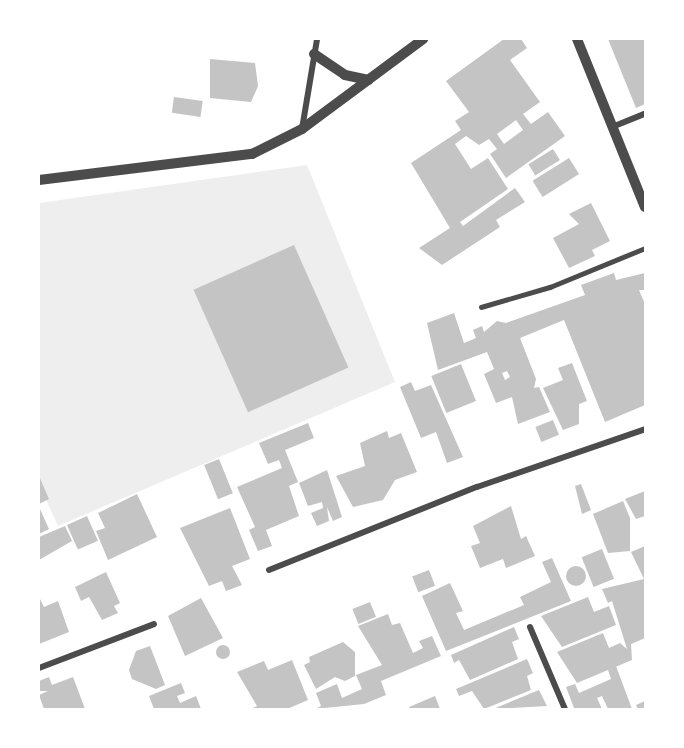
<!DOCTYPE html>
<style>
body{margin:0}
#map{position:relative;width:684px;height:748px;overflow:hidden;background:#fff;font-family:"PT Sans Narrow",sans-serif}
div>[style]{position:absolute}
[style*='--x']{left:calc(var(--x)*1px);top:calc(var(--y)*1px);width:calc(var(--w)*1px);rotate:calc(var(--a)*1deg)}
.green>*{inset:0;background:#eee}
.building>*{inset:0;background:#c4c4c4;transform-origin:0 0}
.round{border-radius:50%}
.service>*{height:4.5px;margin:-2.25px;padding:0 2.25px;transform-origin:2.25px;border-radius:2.25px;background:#4c4c4c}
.minor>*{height:6px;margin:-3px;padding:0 3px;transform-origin:3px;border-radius:3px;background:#4c4c4c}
.tertiary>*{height:10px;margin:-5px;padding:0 5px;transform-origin:5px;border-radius:5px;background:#4c4c4c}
span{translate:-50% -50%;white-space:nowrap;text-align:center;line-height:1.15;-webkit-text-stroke:4.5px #fff;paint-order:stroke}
.frame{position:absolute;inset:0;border:40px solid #fff;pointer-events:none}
</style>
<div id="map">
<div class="green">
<i style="clip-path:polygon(307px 165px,395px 382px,58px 526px,39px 484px,39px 203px)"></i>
</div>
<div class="building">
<i style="clip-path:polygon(evenodd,504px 39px,521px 39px,527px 48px,510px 60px,540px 102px,523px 114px,531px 124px,548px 112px,565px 136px,506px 178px,490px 154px,497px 149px,489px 139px,479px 145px,466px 136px,455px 144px,471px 169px,488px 158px,508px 189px,460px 222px,463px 226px,515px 188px,525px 202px,496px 220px,500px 227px,442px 265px,419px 248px,450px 228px,411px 163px,461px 130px,455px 121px,469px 112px,446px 81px,504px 39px,516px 120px,523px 130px,504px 144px,497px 134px,516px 120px)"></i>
<i style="clip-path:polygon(608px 39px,645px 39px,645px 104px,636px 108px)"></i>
<i style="clip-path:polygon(210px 59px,255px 63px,258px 86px,251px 102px,210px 98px)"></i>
<i style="left:174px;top:97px;width:29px;height:16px;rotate:8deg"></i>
<i style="left:553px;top:149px;width:13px;height:29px;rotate:58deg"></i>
<i style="left:569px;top:158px;width:19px;height:43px;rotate:58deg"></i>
<i style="clip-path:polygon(591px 203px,610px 241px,592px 250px,595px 256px,569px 268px,553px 238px,579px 224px,569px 214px)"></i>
<i style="left:294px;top:245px;width:134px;height:110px;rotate:66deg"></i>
<i style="clip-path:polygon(evenodd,614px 273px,616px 280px,645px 273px,645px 290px,639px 290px,645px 304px,645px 405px,605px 422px,564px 320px,520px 338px,536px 379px,534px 388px,539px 387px,550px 412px,518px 424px,512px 397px,496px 403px,484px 374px,494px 369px,487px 352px,438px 370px,427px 323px,454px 313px,464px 343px,476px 338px,473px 330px,482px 326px,484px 332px,497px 321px,506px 323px,585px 295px,581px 285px,614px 273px,507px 371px,510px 377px,505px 380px,502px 373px,507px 371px)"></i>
<i style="clip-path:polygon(572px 363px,587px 401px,579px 404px,579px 424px,563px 430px,543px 388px,563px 380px,558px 368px)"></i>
<i style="left:461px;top:364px;width:40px;height:32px;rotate:68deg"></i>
<i style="clip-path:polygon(411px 382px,415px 391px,431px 385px,463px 457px,447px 463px,436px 432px,421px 438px,400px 387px)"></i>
<i style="left:553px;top:420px;width:16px;height:19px;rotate:68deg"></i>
<i style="clip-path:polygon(308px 423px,314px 438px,285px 450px,298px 482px,289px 486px,299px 516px,266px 530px,272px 546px,258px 551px,249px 530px,255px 527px,237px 487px,282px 468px,279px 460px,268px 464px,259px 443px)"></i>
<i style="clip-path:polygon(387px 431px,389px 438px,401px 433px,417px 472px,395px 480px,383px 500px,353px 507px,336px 476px,365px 466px,360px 443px)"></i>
<i style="left:219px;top:459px;width:37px;height:16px;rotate:68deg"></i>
<i style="clip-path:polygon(327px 470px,342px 517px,333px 521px,327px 507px,329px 521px,317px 526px,311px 513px,323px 508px,322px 502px,308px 506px,299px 483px)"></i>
<i style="clip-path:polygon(39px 476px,49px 499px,39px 504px)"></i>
<i style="clip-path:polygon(581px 484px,591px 510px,582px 514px,575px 486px)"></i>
<i style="clip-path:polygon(645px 491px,645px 516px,636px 519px,625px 499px)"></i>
<i style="clip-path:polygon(137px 494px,157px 537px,108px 560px,96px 531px,105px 528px,98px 513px)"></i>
<i style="clip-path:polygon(623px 501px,630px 518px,630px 551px,608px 553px,593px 514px)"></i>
<i style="clip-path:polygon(511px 506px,521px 539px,526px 536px,535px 556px,506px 568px,503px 559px,480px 568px,471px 546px,480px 543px,473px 526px)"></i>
<i style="clip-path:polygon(39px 507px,49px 529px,39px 534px)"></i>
<i style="clip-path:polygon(230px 508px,250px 559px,232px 566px,242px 585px,226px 591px,222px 581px,209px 586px,180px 528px)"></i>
<i style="left:87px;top:516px;width:27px;height:22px;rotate:66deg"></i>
<i style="clip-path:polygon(65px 526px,72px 541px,39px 560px,39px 537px)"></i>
<i style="clip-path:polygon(645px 546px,645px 638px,631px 644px,632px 660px,577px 683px,557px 652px,603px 633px,609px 648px,620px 643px,627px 649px,612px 601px,608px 603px,602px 589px,644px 579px,631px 552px)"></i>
<i style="left:602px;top:549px;width:32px;height:22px;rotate:68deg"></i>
<i style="clip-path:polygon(552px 558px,571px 601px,446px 651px,422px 596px,450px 583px,463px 611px,456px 613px,464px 630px,524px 605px,520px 597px,551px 582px,542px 562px)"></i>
<i class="round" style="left:566px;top:566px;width:20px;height:20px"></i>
<i style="left:429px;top:570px;width:17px;height:18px;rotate:69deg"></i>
<i style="clip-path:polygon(106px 572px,120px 603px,114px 606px,118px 613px,102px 620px,89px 597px,81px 601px,75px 587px)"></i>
<i style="clip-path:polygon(39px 597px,44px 607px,58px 601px,69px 632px,39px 644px)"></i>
<i style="clip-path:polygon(588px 597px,594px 612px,609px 606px,616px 625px,562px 647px,541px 616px)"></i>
<i style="clip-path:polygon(201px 598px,223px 638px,185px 656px,168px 616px)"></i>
<i style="left:370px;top:602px;width:16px;height:19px;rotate:68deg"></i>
<i style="clip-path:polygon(388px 614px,392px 625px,400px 623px,413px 653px,423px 648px,419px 641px,432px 636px,441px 656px,381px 681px,386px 695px,364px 704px,315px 709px,321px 706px,316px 693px,337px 684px,342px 698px,362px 689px,356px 675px,382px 665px,358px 626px)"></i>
<i style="clip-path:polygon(514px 627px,519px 639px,512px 642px,518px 659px,470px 680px,459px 660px,454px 663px,451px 655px)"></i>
<i style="clip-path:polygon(343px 642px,355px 652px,355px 676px,345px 681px,335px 677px,316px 689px,304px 665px,310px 662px,309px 657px)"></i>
<i class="round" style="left:216px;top:645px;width:14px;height:14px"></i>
<i style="clip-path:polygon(150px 646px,165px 685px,156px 689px,132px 679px,129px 670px,136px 651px)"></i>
<i style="clip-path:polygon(527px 659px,533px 673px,527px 676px,531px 690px,484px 709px,472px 691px,459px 696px,456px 689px)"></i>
<i style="clip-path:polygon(292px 660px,308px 700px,287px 709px,251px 709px,257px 706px,237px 672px,264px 661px,268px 670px)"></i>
<i style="clip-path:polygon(616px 666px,632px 709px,608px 709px,602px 696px,597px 698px,602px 709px,574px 708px,566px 687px,575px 684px,579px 693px,611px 679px,608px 670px)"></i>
<i style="clip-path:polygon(49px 677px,52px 685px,73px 677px,85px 709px,44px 709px,39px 695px,48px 691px,39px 691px,39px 681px)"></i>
<i style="clip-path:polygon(181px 683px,185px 693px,177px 696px,180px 703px,196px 696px,201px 709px,154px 709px,149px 696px)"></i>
<i style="clip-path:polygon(539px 690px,547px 706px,493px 709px)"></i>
<i style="clip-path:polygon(435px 696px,440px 709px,410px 709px,409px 707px)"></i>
<i style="clip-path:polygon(645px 701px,645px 709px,638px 709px,636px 705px)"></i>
</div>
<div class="service">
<i style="--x:481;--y:307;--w:72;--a:-16.2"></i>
<i style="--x:550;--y:287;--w:103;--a:-22.3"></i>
</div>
<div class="minor">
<i style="--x:612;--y:127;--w:35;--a:-22"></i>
<i style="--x:302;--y:129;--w:91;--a:-80.5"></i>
<i style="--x:269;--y:570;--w:224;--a:-21.8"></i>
<i style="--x:477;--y:487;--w:178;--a:-19"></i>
<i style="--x:530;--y:627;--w:89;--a:66.9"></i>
<i style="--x:39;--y:668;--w:123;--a:-20.9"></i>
</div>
<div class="tertiary">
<i style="--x:577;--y:39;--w:181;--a:68"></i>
<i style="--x:314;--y:54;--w:37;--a:34"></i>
<i style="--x:345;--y:75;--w:24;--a:12"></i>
<i style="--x:39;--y:180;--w:215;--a:-7"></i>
<i style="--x:252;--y:154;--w:56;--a:-26.6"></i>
<i style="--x:302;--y:129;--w:151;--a:-36.6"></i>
</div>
<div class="frame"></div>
</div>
